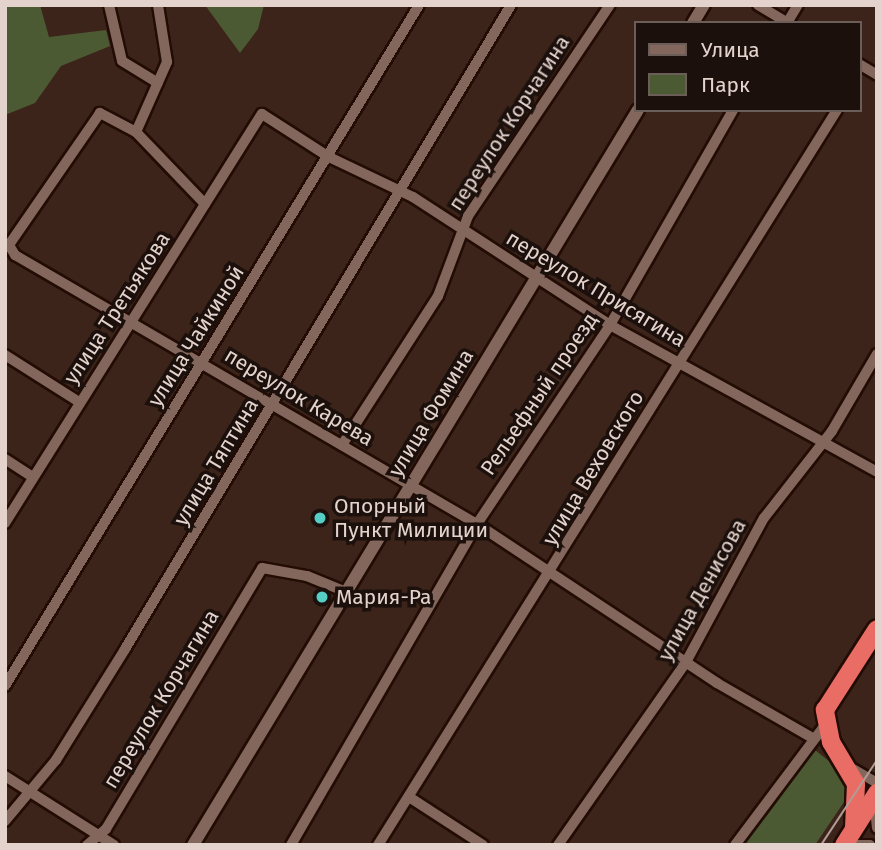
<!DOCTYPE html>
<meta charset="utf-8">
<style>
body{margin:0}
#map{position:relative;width:882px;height:850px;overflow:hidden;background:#3c241a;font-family:"Fira Sans",sans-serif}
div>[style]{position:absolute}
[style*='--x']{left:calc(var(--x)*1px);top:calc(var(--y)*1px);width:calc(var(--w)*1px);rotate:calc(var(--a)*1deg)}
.green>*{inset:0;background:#4c5a33}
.roads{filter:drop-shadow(2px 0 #220c04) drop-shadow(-2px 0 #220c04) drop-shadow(0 2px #220c04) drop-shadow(0 -2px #220c04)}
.street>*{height:10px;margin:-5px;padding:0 5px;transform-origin:5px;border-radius:5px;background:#84675c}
.secondary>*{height:12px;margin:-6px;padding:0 6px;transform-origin:6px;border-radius:6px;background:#84675c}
.highway>*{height:18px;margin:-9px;padding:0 9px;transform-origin:9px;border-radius:9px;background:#e96c65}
.tram>*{height:2px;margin:-1px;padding:0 1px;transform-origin:1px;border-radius:1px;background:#af9c94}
.dots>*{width:19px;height:19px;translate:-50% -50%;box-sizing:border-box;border:4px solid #1b100c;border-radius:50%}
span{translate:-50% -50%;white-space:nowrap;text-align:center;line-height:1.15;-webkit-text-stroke:7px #1b100c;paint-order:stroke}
.street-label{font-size:21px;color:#e4d3cd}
.poi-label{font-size:21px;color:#e4d3cd}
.left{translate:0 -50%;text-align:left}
.frame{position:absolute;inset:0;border:7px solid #e4d3cd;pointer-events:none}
.legend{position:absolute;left:634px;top:21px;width:228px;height:91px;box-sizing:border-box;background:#1b100c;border:2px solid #6b5e59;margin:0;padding:9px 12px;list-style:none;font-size:21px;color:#e4d3cd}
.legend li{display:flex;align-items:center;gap:14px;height:35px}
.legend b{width:35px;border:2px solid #6b5e59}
</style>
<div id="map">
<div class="green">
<i style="clip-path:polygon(5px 5px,40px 5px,49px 37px,106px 30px,110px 46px,61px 66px,35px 103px,5px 115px)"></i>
<i style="clip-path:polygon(205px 5px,264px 5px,258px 29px,240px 53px)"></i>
<i style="clip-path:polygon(810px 746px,839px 769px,850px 792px,842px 805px,815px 845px,742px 845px)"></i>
</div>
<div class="roads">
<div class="street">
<i style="--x:109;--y:5;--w:57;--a:76.9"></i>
<i style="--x:122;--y:61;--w:42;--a:31.4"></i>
<i style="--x:758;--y:5;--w:35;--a:31"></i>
<i style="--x:787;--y:23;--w:21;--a:-59"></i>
<i style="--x:859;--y:64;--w:21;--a:31"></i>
<i style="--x:136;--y:132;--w:77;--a:-66.1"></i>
<i style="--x:167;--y:62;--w:58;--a:-99"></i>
<i style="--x:205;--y:204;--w:100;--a:-133.8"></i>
<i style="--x:136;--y:132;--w:41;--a:-152.2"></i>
<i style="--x:100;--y:113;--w:160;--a:124.6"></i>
<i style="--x:9;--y:245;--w:12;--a:59"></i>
<i style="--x:15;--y:255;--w:535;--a:30.21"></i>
<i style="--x:477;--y:524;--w:288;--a:33.5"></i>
<i style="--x:717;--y:683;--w:108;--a:29.9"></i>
<i style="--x:5;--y:355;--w:88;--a:32.4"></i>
<i style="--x:342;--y:445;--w:177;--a:-57.2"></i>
<i style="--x:438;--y:296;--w:85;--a:-69.4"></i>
<i style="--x:468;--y:216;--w:254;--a:-56.1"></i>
<i style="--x:5;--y:459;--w:33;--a:33"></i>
<i style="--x:5;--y:523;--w:483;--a:-57.9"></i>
<i style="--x:262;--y:114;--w:80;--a:32.7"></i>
<i style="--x:329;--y:157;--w:93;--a:25.5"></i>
<i style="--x:413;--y:197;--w:235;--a:33"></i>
<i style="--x:610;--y:325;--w:305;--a:28.8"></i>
<i style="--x:5;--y:686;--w:797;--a:-58.7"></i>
<i style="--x:853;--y:769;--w:28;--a:30"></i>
<i style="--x:5;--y:776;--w:129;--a:32.3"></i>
<i style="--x:409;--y:797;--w:88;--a:33"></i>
<i style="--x:874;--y:800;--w:28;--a:84"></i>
<i style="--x:5;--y:821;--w:80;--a:-50.1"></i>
<i style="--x:56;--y:760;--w:131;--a:-58.1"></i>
<i style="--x:125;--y:649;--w:751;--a:-59.06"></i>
<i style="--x:87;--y:845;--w:25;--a:-40"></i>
<i style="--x:106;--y:829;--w:304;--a:-59.1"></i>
<i style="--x:262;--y:568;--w:46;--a:10.1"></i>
<i style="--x:307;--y:576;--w:42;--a:22.3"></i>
<i style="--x:291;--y:845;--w:371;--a:-59.9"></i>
<i style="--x:477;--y:524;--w:239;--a:-56.2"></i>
<i style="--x:610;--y:325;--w:248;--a:-60.2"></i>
<i style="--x:378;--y:845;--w:867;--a:-58.02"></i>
<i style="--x:558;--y:845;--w:223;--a:-55"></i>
<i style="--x:686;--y:662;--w:164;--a:-61.6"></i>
<i style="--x:764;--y:518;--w:110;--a:-52"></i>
<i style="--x:832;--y:431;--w:89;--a:-59.7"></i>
<i style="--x:735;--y:845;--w:150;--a:-53.1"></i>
<i style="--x:854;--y:845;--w:16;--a:0"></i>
</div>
<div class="secondary">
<i style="--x:693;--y:23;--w:21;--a:-59"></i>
<i style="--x:193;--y:845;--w:859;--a:-58.81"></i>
</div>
<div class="highway">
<i style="--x:854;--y:828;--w:44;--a:-87.4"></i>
<i style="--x:856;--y:784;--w:49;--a:-120.8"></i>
<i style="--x:831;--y:742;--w:33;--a:-101"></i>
<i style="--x:825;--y:710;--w:96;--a:-57.3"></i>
<i style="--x:844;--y:845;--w:62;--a:-57.6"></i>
</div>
</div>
<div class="tram">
<i style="--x:821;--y:845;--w:102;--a:-56.6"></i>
</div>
<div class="dots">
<i style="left:320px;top:518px;background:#55cec5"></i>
<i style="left:322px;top:597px;background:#55cec5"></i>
</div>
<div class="street-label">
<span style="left:509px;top:123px;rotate:-57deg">переулок Корчагина</span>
<span style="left:596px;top:289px;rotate:31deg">переулок Присягина</span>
<span style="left:117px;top:308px;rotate:-57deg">улица Третьякова</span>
<span style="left:196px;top:336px;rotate:-58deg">улица Чайкиной</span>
<span style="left:539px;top:394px;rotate:-56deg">Рельефный проезд</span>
<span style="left:299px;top:397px;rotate:31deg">переулок Карева</span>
<span style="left:431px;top:413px;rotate:-59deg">улица Фомина</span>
<span style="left:216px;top:462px;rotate:-59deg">улица Тяптина</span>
<span style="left:593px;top:468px;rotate:-59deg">улица Веховского</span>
<span style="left:702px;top:590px;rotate:-61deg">улица Денисова</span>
<span style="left:161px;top:699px;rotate:-59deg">переулок Корчагина</span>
</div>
<div class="poi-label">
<span class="left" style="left:334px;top:518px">Опорный<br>Пункт Милиции</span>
<span class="left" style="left:336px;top:597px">Мария-Ра</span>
</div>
<div class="frame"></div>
<ul class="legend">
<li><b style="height:9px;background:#84675c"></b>Улица</li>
<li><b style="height:19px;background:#4c5a33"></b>Парк</li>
</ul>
</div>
